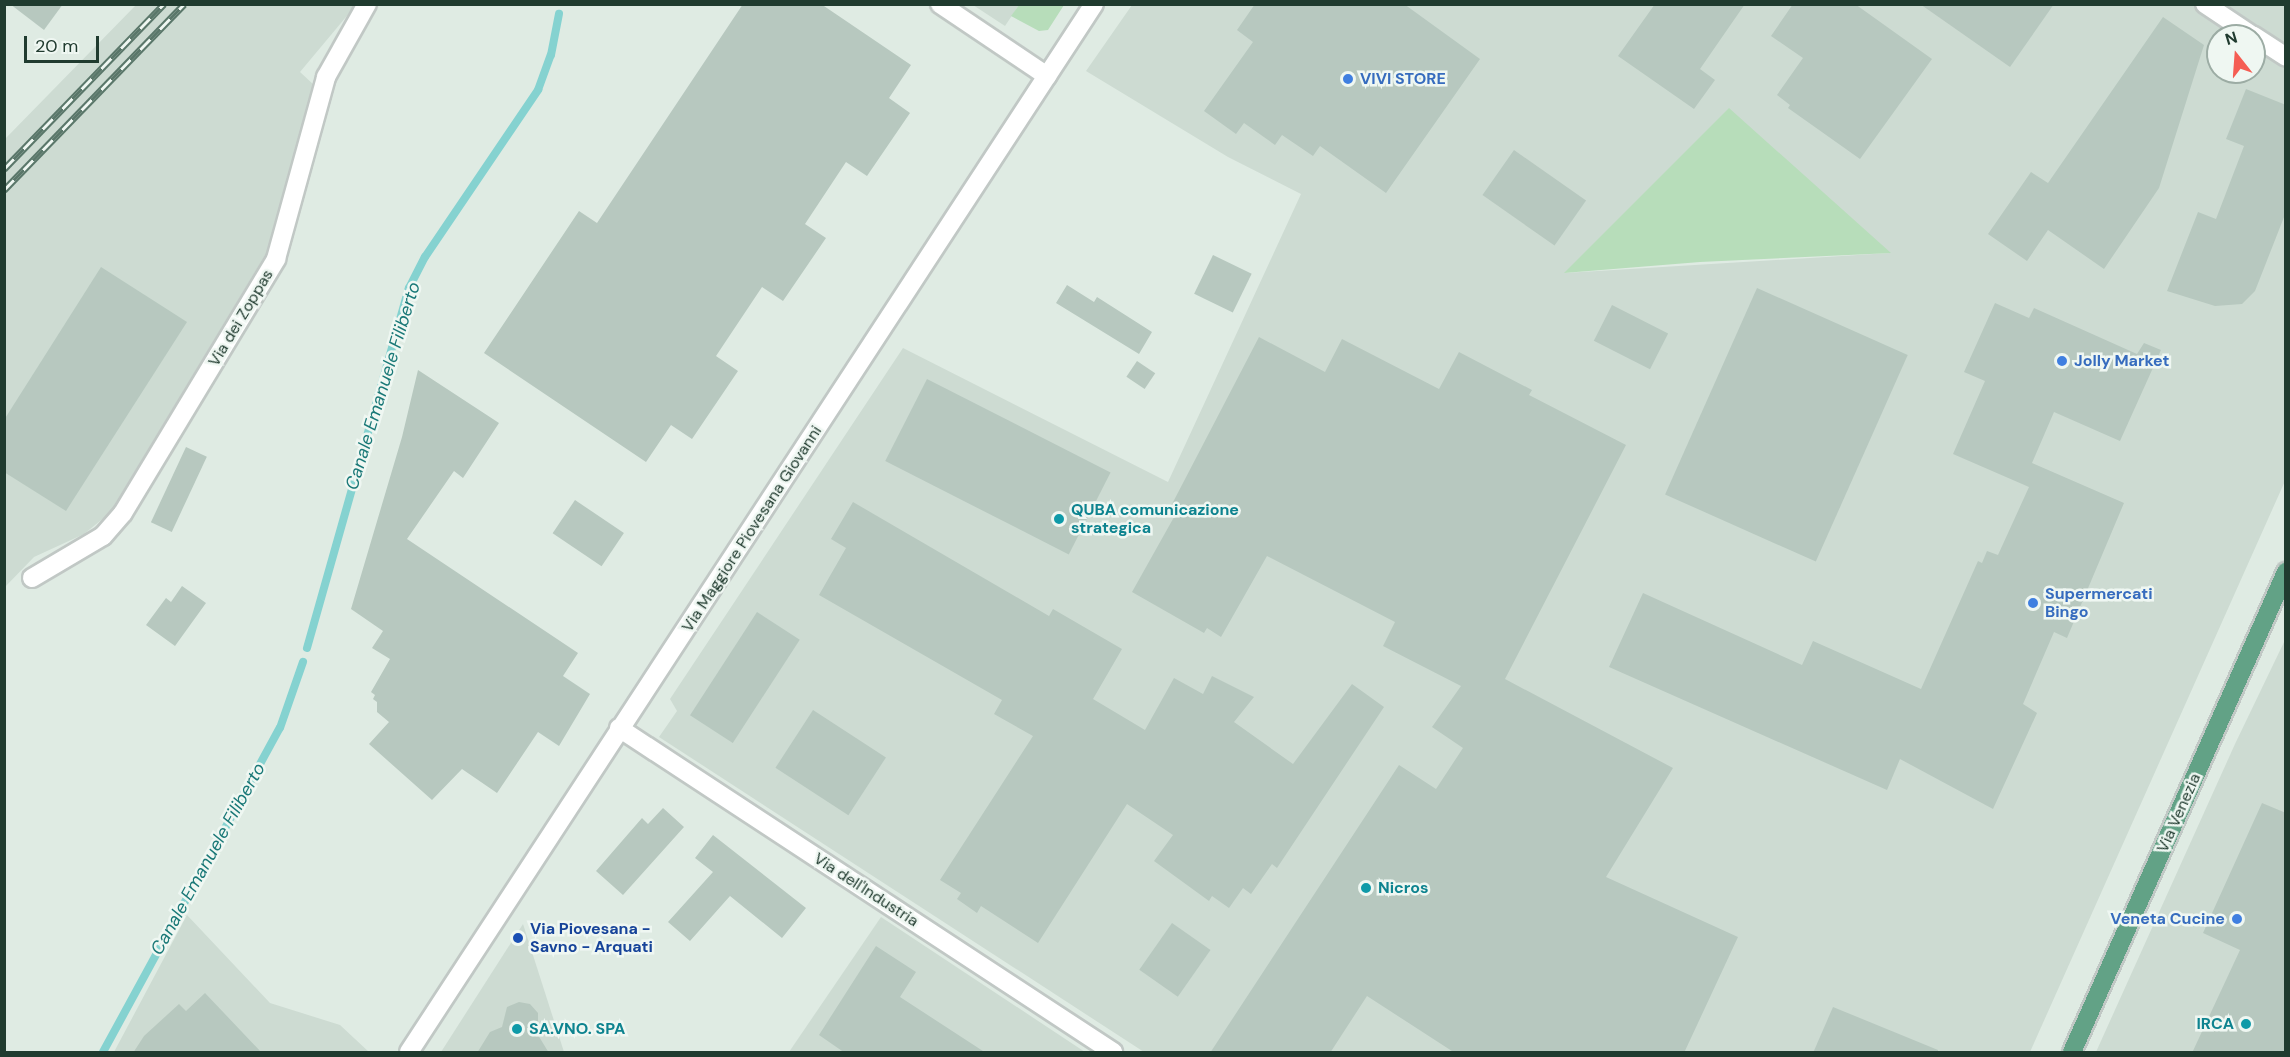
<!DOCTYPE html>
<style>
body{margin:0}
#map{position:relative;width:2290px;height:1057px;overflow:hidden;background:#dfebe3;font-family:"DM Sans",sans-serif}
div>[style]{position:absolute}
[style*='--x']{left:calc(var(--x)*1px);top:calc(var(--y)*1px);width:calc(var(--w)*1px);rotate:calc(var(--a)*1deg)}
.built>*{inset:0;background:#cddbd2}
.green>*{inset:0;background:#b7ddba}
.stream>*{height:8px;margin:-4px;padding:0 4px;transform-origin:4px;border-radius:4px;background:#85d2d0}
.building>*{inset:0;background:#b7c8bf;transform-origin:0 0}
.roads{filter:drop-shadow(2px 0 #c1c8c5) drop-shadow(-2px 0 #c1c8c5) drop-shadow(0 2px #c1c8c5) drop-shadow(0 -2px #c1c8c5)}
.minor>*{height:18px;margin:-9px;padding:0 9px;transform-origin:9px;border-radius:9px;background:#fff}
.major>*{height:18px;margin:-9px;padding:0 9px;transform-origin:9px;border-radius:9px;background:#62a286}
.rail>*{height:7px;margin-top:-3.5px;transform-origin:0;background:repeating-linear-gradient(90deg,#eff7f2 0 14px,#5a776a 0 28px);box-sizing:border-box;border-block:2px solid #5a776a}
.dots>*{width:16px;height:16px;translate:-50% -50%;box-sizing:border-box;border:3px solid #eff7f2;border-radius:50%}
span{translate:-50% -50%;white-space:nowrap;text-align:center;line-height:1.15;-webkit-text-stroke:5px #eff7f2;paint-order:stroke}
.shop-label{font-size:16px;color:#366cbe;font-weight:700}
.left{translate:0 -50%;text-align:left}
.right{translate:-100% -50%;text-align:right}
.street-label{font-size:16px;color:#203b2f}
.culture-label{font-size:16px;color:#0d838f;font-weight:700}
.transit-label{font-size:16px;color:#164399;font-weight:700}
.water-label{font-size:18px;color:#197877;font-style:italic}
.frame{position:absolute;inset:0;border:6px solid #203b2f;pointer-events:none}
.north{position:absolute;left:2206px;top:24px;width:60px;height:60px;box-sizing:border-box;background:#eff7f2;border:2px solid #9caca4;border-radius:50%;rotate:343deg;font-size:16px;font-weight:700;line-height:24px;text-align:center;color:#203b2f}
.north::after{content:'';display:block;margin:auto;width:21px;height:27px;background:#f55d53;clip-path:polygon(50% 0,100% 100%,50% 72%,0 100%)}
.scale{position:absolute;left:24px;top:36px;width:75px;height:27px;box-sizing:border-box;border:3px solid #203b2f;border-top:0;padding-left:8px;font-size:18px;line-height:21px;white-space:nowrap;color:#203b2f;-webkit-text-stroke:4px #eff7f2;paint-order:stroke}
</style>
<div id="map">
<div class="built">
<i style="clip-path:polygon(136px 5px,356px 5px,300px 72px,314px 85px,270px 247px,111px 512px,84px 534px,34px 557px,5px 587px,5px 139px)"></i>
<i style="clip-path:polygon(973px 5px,1019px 5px,1005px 26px)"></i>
<i style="clip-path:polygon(evenodd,1132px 5px,2285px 5px,2285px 481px,2030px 1052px,1144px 1052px,659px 737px,677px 711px,670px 699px,903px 348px,1168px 482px,1301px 194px,1228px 157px,1086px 71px,1132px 5px,2218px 36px,2254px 36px,2254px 72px,2218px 72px,2218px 36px,1132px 5px,1729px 109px,1890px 253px,1565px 273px,1729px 109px)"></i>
<i style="clip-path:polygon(2285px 640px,2285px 1052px,2096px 1052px,2235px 744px)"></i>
<i style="clip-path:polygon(187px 915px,270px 1003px,340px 1025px,369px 1052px,114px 1052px)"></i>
<i style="clip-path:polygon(881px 917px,1085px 1052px,789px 1052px)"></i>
<i style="clip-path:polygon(523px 924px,564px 1052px,441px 1052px)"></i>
</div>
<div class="green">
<i style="clip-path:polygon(1019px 5px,1019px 4px,1064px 5px,1048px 30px,1039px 31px,1011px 16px)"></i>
<i style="clip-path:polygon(1729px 108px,1891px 253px,1700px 262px,1564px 273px)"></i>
</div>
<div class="stream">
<i style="--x:307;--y:648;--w:374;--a:-74.2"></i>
<i style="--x:409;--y:288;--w:35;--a:-63"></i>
<i style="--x:425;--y:257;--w:202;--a:-55.9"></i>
<i style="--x:538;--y:90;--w:37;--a:-70"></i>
<i style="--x:551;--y:55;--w:42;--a:-79"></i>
<i style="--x:103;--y:1052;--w:369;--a:-61.4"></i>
<i style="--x:280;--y:728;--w:70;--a:-70.8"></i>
</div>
<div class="building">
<i style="clip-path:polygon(10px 4px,63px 4px,44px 30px)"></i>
<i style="clip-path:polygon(743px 4px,821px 4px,911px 65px,889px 98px,910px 113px,867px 176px,846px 162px,805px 224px,826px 238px,783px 301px,762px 287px,716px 356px,738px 371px,692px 439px,671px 425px,646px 462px,484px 353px,579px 211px,597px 223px)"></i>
<i style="clip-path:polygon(1255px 4px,1404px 4px,1480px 59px,1386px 193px,1320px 146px,1313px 156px,1282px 135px,1275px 145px,1244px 123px,1236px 134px,1204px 111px,1253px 42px,1237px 30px)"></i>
<i style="clip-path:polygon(1655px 4px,1745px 4px,1700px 69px,1715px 80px,1694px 109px,1618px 56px)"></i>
<i style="clip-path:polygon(1793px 4px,1855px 4px,1932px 59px,1860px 159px,1788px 108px,1790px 105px,1777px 95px,1803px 58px,1771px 36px)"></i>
<i style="clip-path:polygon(1920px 4px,2054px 4px,2010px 67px)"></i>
<i style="clip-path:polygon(2163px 17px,2204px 45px,2159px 188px,2104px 269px,2048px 230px,2027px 261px,1988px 234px,2031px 172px,2048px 183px)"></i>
<i style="clip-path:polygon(2246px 89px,2286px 105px,2286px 212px,2255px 291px,2242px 304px,2215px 306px,2167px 291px,2198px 212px,2216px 219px,2244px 146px,2226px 139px)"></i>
<i style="left:1514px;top:150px;width:88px;height:55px;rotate:35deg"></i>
<i style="left:1213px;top:255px;width:43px;height:43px;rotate:26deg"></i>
<i style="clip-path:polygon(101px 267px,187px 322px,66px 511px,4px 472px,4px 420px)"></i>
<i style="clip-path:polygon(1067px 285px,1094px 302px,1097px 297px,1152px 332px,1139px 354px,1056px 303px)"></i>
<i style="left:1757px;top:288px;width:165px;height:226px;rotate:24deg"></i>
<i style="clip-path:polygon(1995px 303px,2029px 318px,2034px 308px,2137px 354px,2144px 343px,2161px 350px,2120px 441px,2054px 412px,2032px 463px,2124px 503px,2067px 638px,2054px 632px,2023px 704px,2037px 713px,1993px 809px,1900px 759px,1887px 790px,1609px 667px,1643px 593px,1802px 665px,1813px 641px,1921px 689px,1978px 561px,1982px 563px,1987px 551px,1998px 555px,2029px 487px,1953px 454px,1985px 381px,1964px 372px)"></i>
<i style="left:1612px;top:305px;width:63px;height:40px;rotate:27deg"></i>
<i style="clip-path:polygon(1259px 337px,1325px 372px,1342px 339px,1439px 389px,1459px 352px,1532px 390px,1529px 395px,1626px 445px,1505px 679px,1673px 768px,1606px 877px,1738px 937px,1684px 1053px,1455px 1053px,1367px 996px,1330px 1053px,1210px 1053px,1399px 765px,1436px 789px,1463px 748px,1432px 727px,1461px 686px,1383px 646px,1395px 622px,1267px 556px,1221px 637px,1207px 628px,1204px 633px,1132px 592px,1178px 510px,1171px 506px)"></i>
<i style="left:1137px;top:361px;width:22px;height:19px;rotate:34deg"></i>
<i style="clip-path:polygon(418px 370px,499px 423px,463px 478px,454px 471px,407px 539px,578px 653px,563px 676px,590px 694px,559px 746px,538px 732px,497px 793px,462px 769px,432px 800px,369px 744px,389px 722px,377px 712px,377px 702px,373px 699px,375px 695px,371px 692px,390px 659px,372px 648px,383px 631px,351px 609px,402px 437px)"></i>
<i style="left:927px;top:379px;width:206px;height:92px;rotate:27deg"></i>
<i style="left:186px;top:447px;width:23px;height:83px;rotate:25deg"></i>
<i style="left:575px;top:500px;width:59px;height:40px;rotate:34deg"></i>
<i style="clip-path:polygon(853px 502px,1049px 616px,1053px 609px,1122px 649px,1093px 699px,1145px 730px,1174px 678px,1203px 694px,1212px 676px,1254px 697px,1234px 722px,1293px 764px,1352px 684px,1384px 707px,1277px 868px,1272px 864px,1251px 894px,1243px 888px,1229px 908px,1212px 896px,1209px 901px,1154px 861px,1173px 835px,1127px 804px,1038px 943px,981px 906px,977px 913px,957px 899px,961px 893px,940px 880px,1033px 736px,994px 714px,1002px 700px,819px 595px,846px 548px,831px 539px)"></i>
<i style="clip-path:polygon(182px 586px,206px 603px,175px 646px,146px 625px,166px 598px,171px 602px)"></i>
<i style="left:757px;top:612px;width:51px;height:123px;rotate:33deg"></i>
<i style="left:813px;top:710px;width:87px;height:69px;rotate:33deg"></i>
<i style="clip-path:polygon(2262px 803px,2286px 813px,2286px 1053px,2192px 1053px,2240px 950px,2203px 933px)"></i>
<i style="clip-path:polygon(663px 808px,684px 827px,623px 895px,596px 871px,642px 818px,648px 824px)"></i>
<i style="clip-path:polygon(713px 835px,806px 908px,782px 938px,730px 896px,690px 941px,668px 922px,713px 872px,695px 858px)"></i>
<i style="left:1172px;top:923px;width:47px;height:57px;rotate:35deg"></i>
<i style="clip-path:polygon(876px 946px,916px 972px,900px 997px,986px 1053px,845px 1053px,819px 1035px)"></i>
<i style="clip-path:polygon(205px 993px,262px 1053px,133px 1053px,144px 1036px,179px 1004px,186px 1011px)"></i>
<i style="clip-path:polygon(519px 1002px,530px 1004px,538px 1013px,538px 1035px,549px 1053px,477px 1053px,490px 1032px,502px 1027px,507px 1007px)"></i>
<i style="clip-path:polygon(1833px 1007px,1938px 1050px,1938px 1053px,1813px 1053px)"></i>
</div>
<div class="roads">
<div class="minor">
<i style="--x:940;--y:4;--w:129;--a:33.9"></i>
<i style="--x:2205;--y:4;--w:58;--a:33.7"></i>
<i style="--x:2254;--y:36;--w:38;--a:33"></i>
<i style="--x:32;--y:578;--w:82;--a:-30.6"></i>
<i style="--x:103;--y:536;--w:30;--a:-49"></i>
<i style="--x:123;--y:513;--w:297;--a:-58.9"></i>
<i style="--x:276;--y:259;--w:189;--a:-74.6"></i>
<i style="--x:326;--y:77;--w:84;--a:-60.7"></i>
<i style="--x:619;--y:728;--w:591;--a:33.26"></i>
<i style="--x:409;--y:1052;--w:1252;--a:-56.83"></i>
</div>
<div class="major">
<i style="--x:2072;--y:1052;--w:526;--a:-65.97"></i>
</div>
</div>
<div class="rail">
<i style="--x:4;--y:169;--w:230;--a:-45.9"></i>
<i style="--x:4;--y:190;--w:259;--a:-45.9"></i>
</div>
<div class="dots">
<i style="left:1348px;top:79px;background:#3f7fe0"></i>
<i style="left:2062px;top:361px;background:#3f7fe0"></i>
<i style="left:1059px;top:519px;background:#0f9aa8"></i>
<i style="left:2033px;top:603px;background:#3f7fe0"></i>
<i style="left:1366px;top:888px;background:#0f9aa8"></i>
<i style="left:2237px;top:919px;background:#3f7fe0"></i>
<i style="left:518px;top:938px;background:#1a4fb4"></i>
<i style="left:2246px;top:1024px;background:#0f9aa8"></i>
<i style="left:517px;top:1029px;background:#0f9aa8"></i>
</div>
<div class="shop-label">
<span class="left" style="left:1360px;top:79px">VIVI STORE</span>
<span class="left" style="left:2074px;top:361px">Jolly Market</span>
<span class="left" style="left:2045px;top:603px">Supermercati<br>Bingo</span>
<span class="right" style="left:2225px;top:919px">Veneta Cucine</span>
</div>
<div class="street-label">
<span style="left:241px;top:318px;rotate:-59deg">Via dei Zoppas</span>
<span style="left:752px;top:529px;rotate:-57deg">Via Maggiore Piovesana Giovanni</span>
<span style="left:2179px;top:813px;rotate:-66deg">Via Venezia</span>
<span style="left:866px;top:890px;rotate:33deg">Via dell'Industria</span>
</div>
<div class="culture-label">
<span class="left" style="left:1071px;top:519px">QUBA comunicazione<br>strategica</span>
<span class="left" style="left:1378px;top:888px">Nicros</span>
<span class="right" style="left:2234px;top:1024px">IRCA</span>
<span class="left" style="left:529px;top:1029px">SA.VNO. SPA</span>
</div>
<div class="transit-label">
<span class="left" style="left:530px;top:938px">Via Piovesana -<br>Savno - Arquati</span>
</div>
<div class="water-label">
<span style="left:383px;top:386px;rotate:-73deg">Canale Emanuele Filiberto</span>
<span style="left:208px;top:859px;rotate:-61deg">Canale Emanuele Filiberto</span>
</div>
<div class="frame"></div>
<div class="north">N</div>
<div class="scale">20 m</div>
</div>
